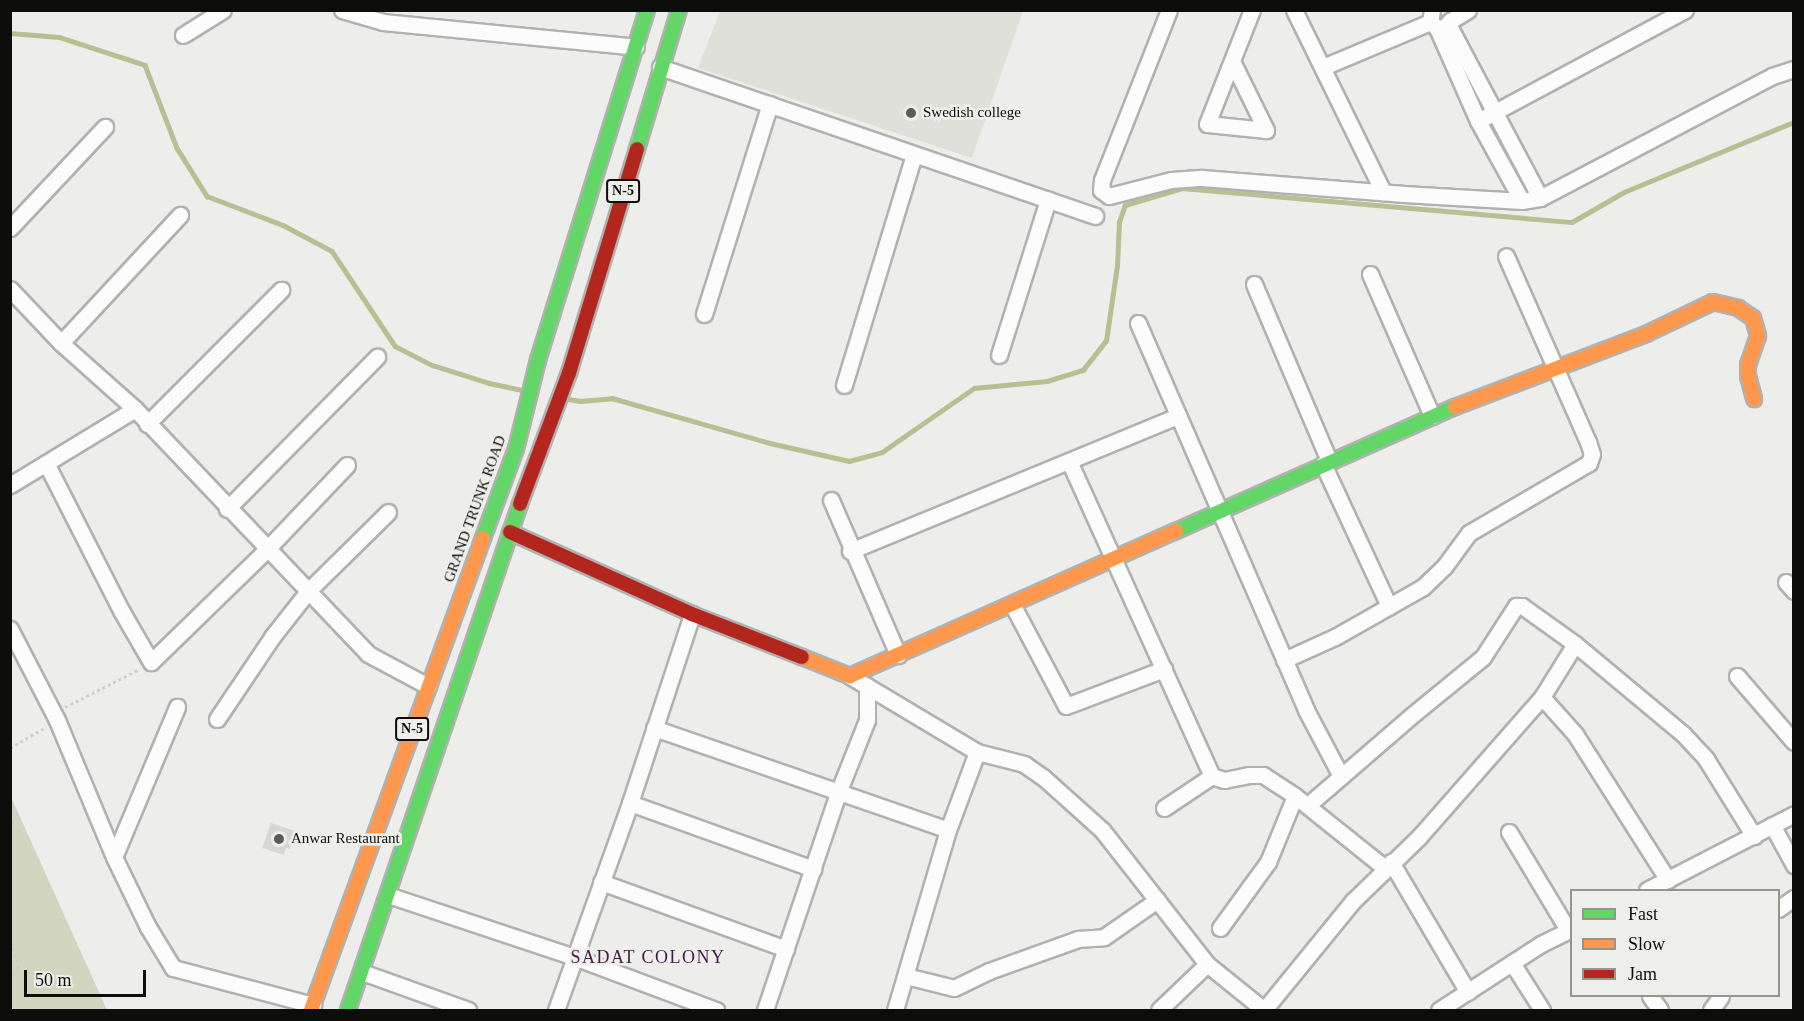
<!DOCTYPE html>
<style>
body{margin:0}
#map{position:relative;width:1804px;height:1021px;overflow:hidden;background:#edeeeb;font-family:Georgia,serif}
div>[style]{position:absolute}
[style*='--x']{left:calc(var(--x)*1px);top:calc(var(--y)*1px);width:calc(var(--w)*1px);rotate:calc(var(--a)*1deg)}
.built>*{inset:0;background:#dfe0d8}
.green>*{inset:0;background:#d2d5bf}
.stream>*{height:4.5px;margin:-2.25px;padding:0 2.25px;transform-origin:2.25px;border-radius:2.25px;background:#b9bf92}
.building>*{inset:0;background:#d7d7d5}
.path>*{height:3px;margin-top:-1.5px;transform-origin:0;background:repeating-linear-gradient(90deg,#cecfcd 0 3px,transparent 0 6px)}
.roads{filter:drop-shadow(2px 0 #b1b2b0) drop-shadow(-2px 0 #b1b2b0) drop-shadow(0 2px #b1b2b0) drop-shadow(0 -2px #b1b2b0)}
.street>*{height:15px;margin:-7.5px;padding:0 7.5px;transform-origin:7.5px;border-radius:7.5px;background:#fcfcfc}
.fast>*{height:14px;margin:-7px;padding:0 7px;transform-origin:7px;border-radius:7px;background:#63d668}
.slow>*{height:14px;margin:-7px;padding:0 7px;transform-origin:7px;border-radius:7px;background:#ff974d}
.jam>*{height:14px;margin:-7px;padding:0 7px;transform-origin:7px;border-radius:7px;background:#b3261e}
.dots>*{width:16px;height:16px;translate:-50% -50%;box-sizing:border-box;border:3px solid #eeefea;border-radius:50%}
span{translate:-50% -50%;white-space:nowrap;text-align:center;line-height:1.15;-webkit-text-stroke:5px #eeefea;paint-order:stroke}
.shield-label span{padding:2px 4px;background:#eeefea;border:2px solid;border-radius:4px;-webkit-text-stroke-width:0}
.shield-label{font-size:14px;color:#0d0d0b;font-weight:700}
.poi-label{font-size:15px;color:#0d0d0b}
.left{translate:0 -50%;text-align:left}
.street-label{font-size:15px;color:#0d0d0b}
.quarter-label{font-size:18px;color:#47194b;letter-spacing:1.5px}
.frame{position:absolute;inset:0;border:12px solid #0d0d0b;pointer-events:none}
.legend{position:absolute;left:1570px;top:889px;width:210px;height:108px;box-sizing:border-box;background:#eeefea;border:2px solid #949591;margin:0;padding:8px 10px;list-style:none;font-size:18px;color:#0d0d0b}
.legend li{display:flex;align-items:center;gap:12px;height:30px}
.legend b{width:30px;border:2px solid #949591}
.scale{position:absolute;left:24px;top:970px;width:122px;height:27px;box-sizing:border-box;border:3px solid #0d0d0b;border-top:0;padding-left:8px;font-size:18px;line-height:21px;white-space:nowrap;color:#0d0d0b;-webkit-text-stroke:4px #eeefea;paint-order:stroke}
</style>
<div id="map">
<div class="built">
<i style="clip-path:polygon(720px 11px,720px 10px,1023px 11px,972px 158px,698px 68px)"></i>
</div>
<div class="green">
<i style="clip-path:polygon(11px 797px,107px 1010px,11px 1010px)"></i>
</div>
<div class="stream">
<i style="--x:10;--y:33;--w:49;--a:4.7"></i>
<i style="--x:59;--y:37;--w:90;--a:18"></i>
<i style="--x:145;--y:65;--w:89;--a:68.9"></i>
<i style="--x:177;--y:148;--w:57;--a:58"></i>
<i style="--x:207;--y:196;--w:81;--a:20.9"></i>
<i style="--x:283;--y:225;--w:55;--a:28"></i>
<i style="--x:332;--y:251;--w:114;--a:56.4"></i>
<i style="--x:395;--y:346;--w:42;--a:27.2"></i>
<i style="--x:432;--y:365;--w:60;--a:17.5"></i>
<i style="--x:489;--y:383;--w:33;--a:12"></i>
<i style="--x:568;--y:399;--w:12;--a:9"></i>
<i style="--x:580;--y:401;--w:32;--a:-5"></i>
<i style="--x:612;--y:398;--w:164;--a:15.9"></i>
<i style="--x:770;--y:443;--w:81;--a:12.8"></i>
<i style="--x:849;--y:461;--w:34;--a:-15"></i>
<i style="--x:882;--y:452;--w:112;--a:-34.8"></i>
<i style="--x:974;--y:388;--w:73;--a:-5.5"></i>
<i style="--x:1047;--y:381;--w:38;--a:-17"></i>
<i style="--x:1083;--y:370;--w:37;--a:-52"></i>
<i style="--x:1106;--y:341;--w:76;--a:-81.7"></i>
<i style="--x:1117;--y:266;--w:44;--a:-87.4"></i>
<i style="--x:1119;--y:222;--w:18;--a:-71"></i>
<i style="--x:1125;--y:205;--w:59;--a:-16.6"></i>
<i style="--x:1182;--y:188;--w:391;--a:5"></i>
<i style="--x:1572;--y:222;--w:60;--a:-30"></i>
<i style="--x:1624;--y:192;--w:184;--a:-22.4"></i>
</div>
<div class="building">
<i style="clip-path:polygon(271px 823px,301px 833px,299px 839px,294px 838px,290px 849px,286px 848px,284px 855px,262px 848px)"></i>
</div>
<div class="path">
<i style="--x:65;--y:707;--w:84;--a:-26.9"></i>
<i style="--x:10;--y:748;--w:42;--a:-30.3"></i>
<i style="--x:10;--y:800;--w:17;--a:66"></i>
<i style="--x:17;--y:816;--w:11;--a:131"></i>
<i style="--x:10;--y:936;--w:33;--a:74"></i>
<i style="--x:19;--y:968;--w:13;--a:132"></i>
</div>
<div class="roads">
<div class="street">
<i style="--x:342;--y:10;--w:43;--a:16.3"></i>
<i style="--x:383;--y:22;--w:254;--a:5.6"></i>
<i style="--x:1169;--y:10;--w:183;--a:111.5"></i>
<i style="--x:1102;--y:180;--w:10;--a:96"></i>
<i style="--x:1101;--y:190;--w:10;--a:37"></i>
<i style="--x:1109;--y:196;--w:64;--a:-14.5"></i>
<i style="--x:1171;--y:180;--w:31;--a:-4"></i>
<i style="--x:1202;--y:178;--w:203;--a:4.5"></i>
<i style="--x:1404;--y:194;--w:118;--a:3.4"></i>
<i style="--x:1522;--y:201;--w:18;--a:-9"></i>
<i style="--x:1540;--y:198;--w:262;--a:-27.7"></i>
<i style="--x:1772;--y:76;--w:23;--a:-18"></i>
<i style="--x:1294;--y:10;--w:203;--a:63.9"></i>
<i style="--x:1432;--y:10;--w:12;--a:99"></i>
<i style="--x:1430;--y:22;--w:9;--a:41"></i>
<i style="--x:1437;--y:28;--w:8;--a:-7"></i>
<i style="--x:1445;--y:27;--w:8;--a:-50"></i>
<i style="--x:1450;--y:21;--w:21;--a:-31"></i>
<i style="--x:1448;--y:24;--w:197;--a:62.1"></i>
<i style="--x:1437;--y:28;--w:102;--a:66.2"></i>
<i style="--x:1478;--y:121;--w:91;--a:61.2"></i>
<i style="--x:183;--y:35;--w:47;--a:-32"></i>
<i style="--x:1233;--y:63;--w:75;--a:63.8"></i>
<i style="--x:1266;--y:130;--w:59;--a:-174.2"></i>
<i style="--x:1207;--y:124;--w:123;--a:-68.5"></i>
<i style="--x:660;--y:67;--w:460;--a:18.9"></i>
<i style="--x:1323;--y:67;--w:116;--a:-22.8"></i>
<i style="--x:1478;--y:121;--w:235;--a:-28.2"></i>
<i style="--x:10;--y:228;--w:139;--a:-46.8"></i>
<i style="--x:1370;--y:274;--w:155;--a:66.4"></i>
<i style="--x:1254;--y:284;--w:192;--a:67"></i>
<i style="--x:10;--y:289;--w:74;--a:46.6"></i>
<i style="--x:61;--y:343;--w:99;--a:41.7"></i>
<i style="--x:135;--y:409;--w:338;--a:46.4"></i>
<i style="--x:368;--y:654;--w:68;--a:28.1"></i>
<i style="--x:704;--y:314;--w:220;--a:-72.6"></i>
<i style="--x:1138;--y:323;--w:422;--a:66.5"></i>
<i style="--x:1306;--y:710;--w:75;--a:62.1"></i>
<i style="--x:61;--y:343;--w:175;--a:-47.1"></i>
<i style="--x:999;--y:355;--w:163;--a:-72.5"></i>
<i style="--x:844;--y:385;--w:241;--a:-73.1"></i>
<i style="--x:147;--y:424;--w:190;--a:-45"></i>
<i style="--x:1069;--y:461;--w:346;--a:65.6"></i>
<i style="--x:1212;--y:776;--w:13;--a:18"></i>
<i style="--x:1224;--y:780;--w:25;--a:-11"></i>
<i style="--x:1249;--y:775;--w:14;--a:0"></i>
<i style="--x:1263;--y:775;--w:38;--a:33"></i>
<i style="--x:1295;--y:796;--w:115;--a:38.7"></i>
<i style="--x:46;--y:463;--w:167;--a:63"></i>
<i style="--x:122;--y:612;--w:58;--a:59.9"></i>
<i style="--x:151;--y:662;--w:162;--a:-44.2"></i>
<i style="--x:267;--y:549;--w:116;--a:-46.4"></i>
<i style="--x:1323;--y:464;--w:157;--a:65.1"></i>
<i style="--x:10;--y:485;--w:146;--a:-31.3"></i>
<i style="--x:831;--y:500;--w:169;--a:66.6"></i>
<i style="--x:227;--y:509;--w:214;--a:-45.4"></i>
<i style="--x:850;--y:551;--w:355;--a:-22.4"></i>
<i style="--x:1786;--y:582;--w:12;--a:48"></i>
<i style="--x:1012;--y:604;--w:115;--a:62.1"></i>
<i style="--x:1066;--y:706;--w:105;--a:-20.7"></i>
<i style="--x:10;--y:629;--w:102;--a:62.7"></i>
<i style="--x:57;--y:720;--w:148;--a:67.4"></i>
<i style="--x:114;--y:857;--w:78;--a:64.1"></i>
<i style="--x:148;--y:927;--w:48;--a:58.6"></i>
<i style="--x:173;--y:968;--w:145;--a:14.8"></i>
<i style="--x:1284;--y:660;--w:56;--a:-24.3"></i>
<i style="--x:1335;--y:637;--w:101;--a:-29.6"></i>
<i style="--x:1423;--y:587;--w:29;--a:-44"></i>
<i style="--x:1444;--y:567;--w:42;--a:-53.7"></i>
<i style="--x:1469;--y:533;--w:139;--a:-30.3"></i>
<i style="--x:1589;--y:463;--w:9;--a:-72"></i>
<i style="--x:1592;--y:454;--w:13;--a:-108"></i>
<i style="--x:1588;--y:442;--w:203;--a:-113.8"></i>
<i style="--x:850;--y:676;--w:148;--a:30.9"></i>
<i style="--x:977;--y:752;--w:49;--a:14.3"></i>
<i style="--x:1024;--y:764;--w:24;--a:35"></i>
<i style="--x:1044;--y:778;--w:78;--a:41.9"></i>
<i style="--x:1102;--y:830;--w:170;--a:51.9"></i>
<i style="--x:1207;--y:964;--w:73;--a:38.9"></i>
<i style="--x:1737;--y:676;--w:87;--a:49.2"></i>
<i style="--x:1542;--y:697;--w:50;--a:48.3"></i>
<i style="--x:1575;--y:734;--w:173;--a:57.5"></i>
<i style="--x:217;--y:719;--w:99;--a:-56.1"></i>
<i style="--x:272;--y:637;--w:60;--a:-51.8"></i>
<i style="--x:309;--y:590;--w:111;--a:-44.6"></i>
<i style="--x:654;--y:728;--w:311;--a:19.1"></i>
<i style="--x:630;--y:803;--w:195;--a:19.8"></i>
<i style="--x:1308;--y:805;--w:136;--a:-40.8"></i>
<i style="--x:1411;--y:716;--w:93;--a:-39.3"></i>
<i style="--x:1483;--y:657;--w:61;--a:-57.1"></i>
<i style="--x:1516;--y:606;--w:6;--a:0"></i>
<i style="--x:1522;--y:606;--w:65;--a:35.6"></i>
<i style="--x:1575;--y:644;--w:141;--a:39.8"></i>
<i style="--x:1683;--y:734;--w:34;--a:47"></i>
<i style="--x:1706;--y:759;--w:91;--a:58.1"></i>
<i style="--x:1164;--y:808;--w:58;--a:-33.7"></i>
<i style="--x:1772;--y:825;--w:46;--a:61.2"></i>
<i style="--x:1509;--y:832;--w:114;--a:59"></i>
<i style="--x:114;--y:857;--w:163;--a:-67.2"></i>
<i style="--x:1391;--y:862;--w:151;--a:59.4"></i>
<i style="--x:601;--y:882;--w:197;--a:19.9"></i>
<i style="--x:1647;--y:890;--w:165;--a:-27.3"></i>
<i style="--x:388;--y:895;--w:196;--a:18.4"></i>
<i style="--x:574;--y:957;--w:152;--a:20.5"></i>
<i style="--x:1778;--y:909;--w:19;--a:-35"></i>
<i style="--x:1220;--y:928;--w:82;--a:-54"></i>
<i style="--x:1268;--y:862;--w:71;--a:-67.8"></i>
<i style="--x:1512;--y:963;--w:56;--a:57.4"></i>
<i style="--x:362;--y:972;--w:113;--a:19.7"></i>
<i style="--x:906;--y:976;--w:49;--a:14"></i>
<i style="--x:954;--y:988;--w:39;--a:-26"></i>
<i style="--x:989;--y:971;--w:95;--a:-19.8"></i>
<i style="--x:1078;--y:939;--w:26;--a:-4"></i>
<i style="--x:1104;--y:937;--w:65;--a:-34.9"></i>
<i style="--x:1650;--y:996;--w:17;--a:54"></i>
<i style="--x:556;--y:1010;--w:220;--a:-70.3"></i>
<i style="--x:630;--y:803;--w:199;--a:-71.8"></i>
<i style="--x:765;--y:1010;--w:229;--a:-71.4"></i>
<i style="--x:838;--y:793;--w:79;--a:-68.3"></i>
<i style="--x:867;--y:720;--w:34;--a:-90"></i>
<i style="--x:895;--y:1010;--w:188;--a:-73.6"></i>
<i style="--x:948;--y:830;--w:83;--a:-69.6"></i>
<i style="--x:1159;--y:1010;--w:66;--a:-43.8"></i>
<i style="--x:1264;--y:1010;--w:141;--a:-50.8"></i>
<i style="--x:1353;--y:901;--w:92;--a:-44.1"></i>
<i style="--x:1419;--y:837;--w:186;--a:-48.7"></i>
<i style="--x:1542;--y:697;--w:62;--a:-58.1"></i>
<i style="--x:1439;--y:1010;--w:121;--a:-32.9"></i>
<i style="--x:1541;--y:944;--w:34;--a:-26"></i>
<i style="--x:1711;--y:1010;--w:17;--a:-54"></i>
</div>
<div class="fast">
<i style="--x:637;--y:149;--w:145;--a:-73.2"></i>
<i style="--x:1176;--y:531;--w:305;--a:-24"></i>
<i style="--x:483;--y:538;--w:95;--a:-69.7"></i>
<i style="--x:516;--y:449;--w:92;--a:-76.1"></i>
<i style="--x:538;--y:360;--w:367;--a:-72.7"></i>
<i style="--x:348;--y:1010;--w:534;--a:-71.23"></i>
</div>
<div class="slow">
<i style="--x:1455;--y:407;--w:204;--a:-20.9"></i>
<i style="--x:1646;--y:334;--w:74;--a:-25.5"></i>
<i style="--x:1713;--y:302;--w:26;--a:13"></i>
<i style="--x:1738;--y:308;--w:18;--a:34"></i>
<i style="--x:1753;--y:318;--w:19;--a:74"></i>
<i style="--x:1758;--y:336;--w:31;--a:109"></i>
<i style="--x:1748;--y:365;--w:11;--a:90"></i>
<i style="--x:1748;--y:376;--w:24;--a:75"></i>
<i style="--x:802;--y:657;--w:52;--a:21.6"></i>
<i style="--x:850;--y:676;--w:357;--a:-24"></i>
<i style="--x:311;--y:1010;--w:502;--a:-69.98"></i>
</div>
<div class="jam">
<i style="--x:520;--y:504;--w:140;--a:-69.5"></i>
<i style="--x:569;--y:373;--w:234;--a:-73.1"></i>
<i style="--x:510;--y:532;--w:200;--a:24.3"></i>
<i style="--x:692;--y:614;--w:118;--a:21.4"></i>
</div>
</div>
<div class="dots">
<i style="left:911px;top:113px;background:#5b5c59"></i>
<i style="left:279px;top:839px;background:#5b5c59"></i>
</div>
<div class="shield-label">
<span style="left:623px;top:191px">N-5</span>
<span style="left:412px;top:729px">N-5</span>
</div>
<div class="poi-label">
<span class="left" style="left:923px;top:113px">Swedish college</span>
<span class="left" style="left:291px;top:839px">Anwar Restaurant</span>
</div>
<div class="street-label">
<span style="left:475px;top:509px;rotate:-70deg">GRAND TRUNK ROAD</span>
</div>
<div class="quarter-label">
<span style="left:648px;top:957px">SADAT COLONY</span>
</div>
<div class="frame"></div>
<ul class="legend">
<li><b style="height:8px;background:#63d668"></b>Fast</li>
<li><b style="height:8px;background:#ff974d"></b>Slow</li>
<li><b style="height:8px;background:#b3261e"></b>Jam</li>
</ul>
<div class="scale">50 m</div>
</div>
